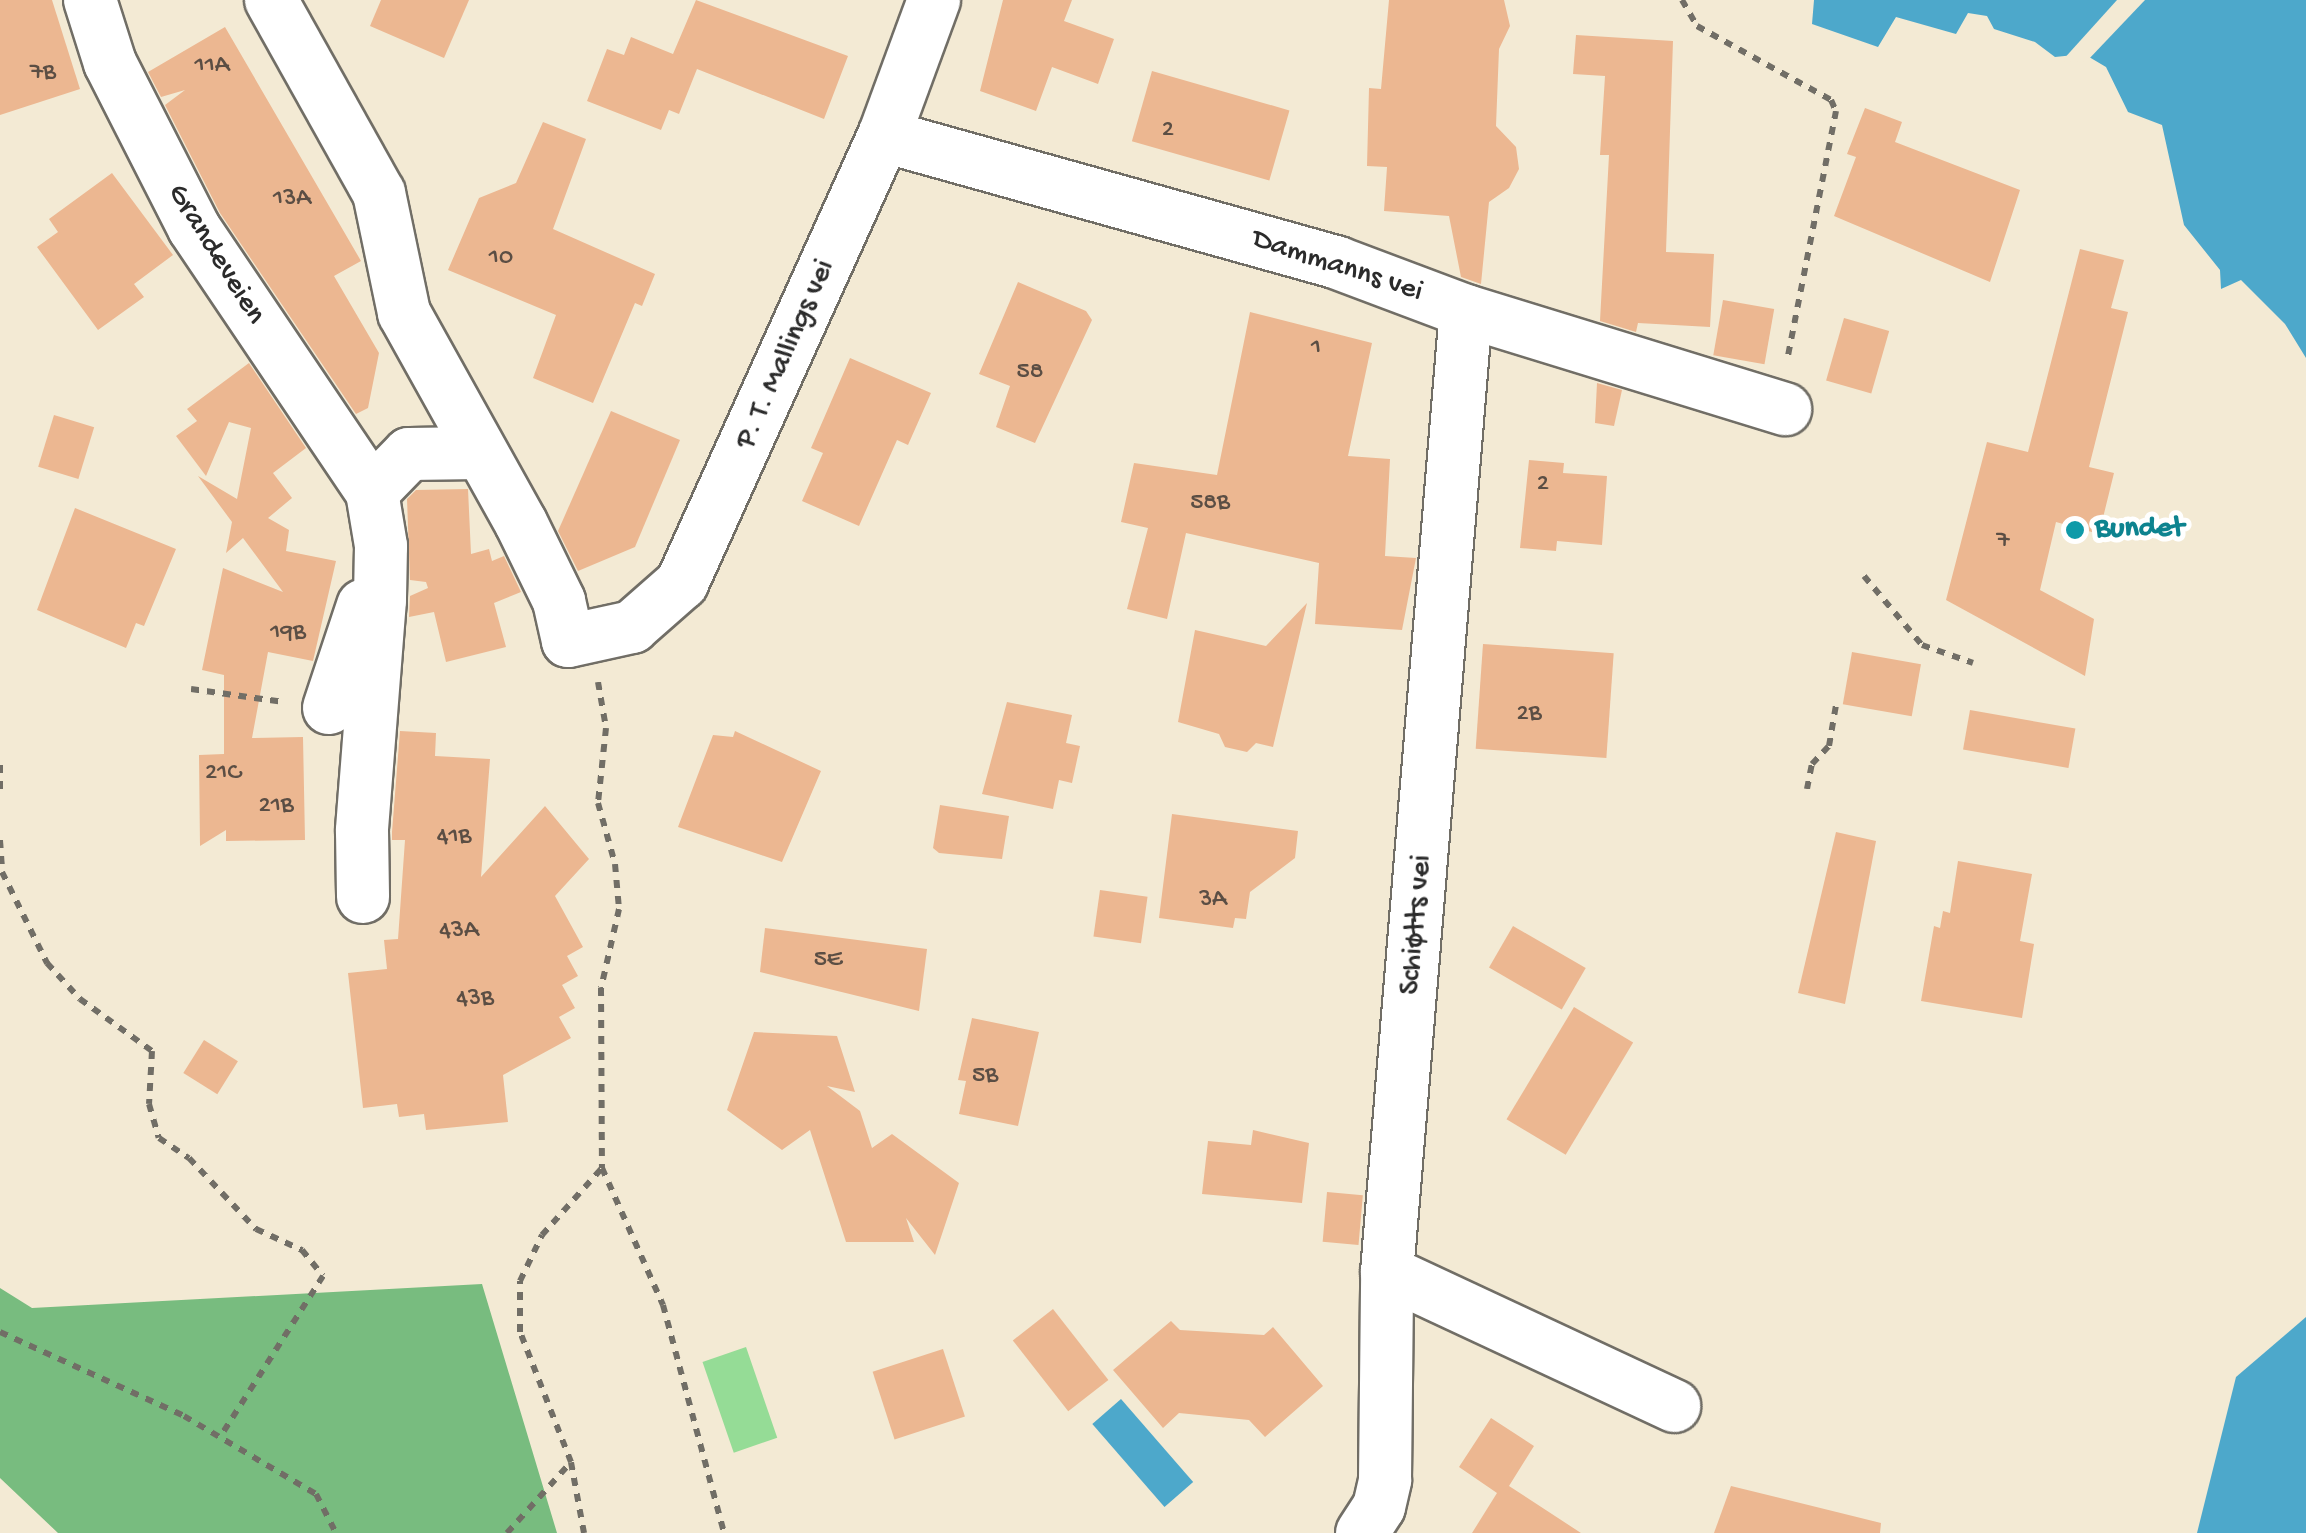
<!DOCTYPE html>
<meta charset="utf-8">
<style>
body{margin:0}
#map{position:relative;width:2306px;height:1533px;overflow:hidden;background:#f3ead4;font-family:"Gochi Hand",sans-serif}
div>[style]{position:absolute}
[style*='--x']{left:calc(var(--x)*1px);top:calc(var(--y)*1px);width:calc(var(--w)*1px);rotate:calc(var(--a)*1deg)}
.green>*{inset:0;background:#95dc96;transform-origin:0 0}
.forest>*{inset:0;background:#78bc7f}
.water>*{inset:0;background:#4da8cb;transform-origin:0 0}
.pier>*{inset:0;background:#f3ead4}
.building>*{inset:0;background:#ecb791;transform-origin:0 0}
.path>*{height:6px;margin-top:-3px;transform-origin:0;background:repeating-linear-gradient(90deg,#716e66 0 8px,transparent 0 16px)}
.roads{filter:drop-shadow(2px 0 #716e66) drop-shadow(-2px 0 #716e66) drop-shadow(0 2px #716e66) drop-shadow(0 -2px #716e66)}
.minor>*{height:52px;margin:-26px;padding:0 26px;transform-origin:26px;border-radius:26px;background:#fff}
.dots>*{width:28px;height:28px;translate:-50% -50%;box-sizing:border-box;border:5px solid #fff;border-radius:50%}
span{translate:-50% -50%;white-space:nowrap;text-align:center;line-height:1.15;-webkit-text-stroke:10px #fff;paint-order:stroke}
.number-label{font-size:25px;color:#5b4e44}
.number-label span{-webkit-text-stroke-width:0}
.street-label{font-size:30px;color:#2b2b2b}
.culture-label{font-size:30px;color:#0d838f;font-weight:700}
.left{translate:0 -50%;text-align:left}
</style>
<div id="map">
<div class="green">
<i style="left:746px;top:1347px;width:96px;height:46px;rotate:71deg"></i>
</div>
<div class="forest">
<i style="clip-path:polygon(482px 1284px,557px 1533px,58px 1533px,0 1478px,0 1288px,32px 1308px)"></i>
</div>
<div class="water">
<i style="clip-path:polygon(1814px 0,2306px 0,2306px 358px,2285px 324px,2241px 280px,2221px 289px,2220px 270px,2184px 225px,2162px 125px,2128px 112px,2106px 67px,2084px 54px,2055px 57px,2035px 42px,1994px 29px,1987px 16px,1968px 13px,1956px 34px,1896px 17px,1878px 47px,1812px 24px)"></i>
<i style="clip-path:polygon(2306px 1317px,2306px 1533px,2197px 1533px,2236px 1377px)"></i>
<i style="left:1121px;top:1399px;width:110px;height:38px;rotate:49deg"></i>
</div>
<div class="pier">
<i style="clip-path:polygon(2117px 0,2145px 0,2087px 61px,2061px 62px)"></i>
</div>
<div class="building">
<i style="clip-path:polygon(0 0,52px 0,80px 89px,0 115px)"></i>
<i style="clip-path:polygon(381px 0,469px 0,444px 58px,370px 26px)"></i>
<i style="clip-path:polygon(696px 0,848px 56px,824px 119px,697px 69px,679px 114px,669px 110px,661px 130px,587px 101px,607px 49px,624px 55px,631px 37px,673px 54px)"></i>
<i style="clip-path:polygon(1003px 0,1072px 0,1064px 21px,1114px 39px,1098px 84px,1052px 67px,1036px 111px,980px 91px)"></i>
<i style="clip-path:polygon(1389px 0,1504px 0,1510px 26px,1499px 49px,1496px 126px,1516px 147px,1519px 169px,1509px 188px,1489px 202px,1481px 284px,1461px 277px,1449px 216px,1384px 211px,1387px 167px,1367px 166px,1369px 88px,1381px 89px)"></i>
<i style="clip-path:polygon(225px 27px,361px 261px,334px 276px,379px 353px,368px 408px,356px 414px,220px 213px,165px 105px,185px 90px,161px 97px,148px 72px)"></i>
<i style="clip-path:polygon(1576px 35px,1673px 41px,1666px 252px,1714px 254px,1710px 327px,1638px 323px,1636px 332px,1600px 321px,1609px 155px,1600px 155px,1605px 76px,1573px 74px)"></i>
<i style="left:1152px;top:71px;width:143px;height:73px;rotate:16deg"></i>
<i style="clip-path:polygon(1865px 108px,1902px 122px,1895px 142px,2020px 190px,1990px 282px,1834px 216px,1856px 157px,1847px 154px)"></i>
<i style="clip-path:polygon(543px 122px,586px 139px,553px 229px,655px 274px,642px 306px,635px 303px,593px 403px,533px 378px,556px 315px,448px 270px,479px 198px,516px 183px)"></i>
<i style="clip-path:polygon(112px 173px,173px 255px,134px 284px,144px 297px,98px 330px,37px 247px,58px 232px,49px 219px)"></i>
<i style="clip-path:polygon(2080px 249px,2124px 260px,2111px 308px,2128px 312px,2089px 467px,2114px 473px,2099px 534px,2056px 522px,2040px 590px,2094px 619px,2085px 676px,1946px 600px,1987px 442px,2028px 452px)"></i>
<i style="clip-path:polygon(1018px 282px,1086px 311px,1092px 320px,1035px 443px,996px 427px,1010px 386px,979px 374px)"></i>
<i style="left:1723px;top:300px;width:52px;height:56px;rotate:10deg"></i>
<i style="clip-path:polygon(1250px 312px,1372px 343px,1348px 456px,1390px 459px,1385px 556px,1416px 558px,1402px 630px,1315px 624px,1319px 563px,1186px 533px,1167px 619px,1127px 609px,1148px 528px,1121px 522px,1134px 463px,1217px 475px)"></i>
<i style="left:1844px;top:318px;width:47px;height:65px;rotate:16deg"></i>
<i style="clip-path:polygon(850px 358px,931px 393px,908px 445px,897px 440px,859px 526px,802px 501px,823px 453px,811px 448px)"></i>
<i style="clip-path:polygon(249px 363px,306px 448px,273px 473px,292px 498px,268px 518px,289px 530px,286px 551px,336px 561px,313px 661px,268px 652px,252px 738px,303px 737px,305px 840px,226px 841px,226px 830px,200px 846px,199px 755px,224px 754px,224px 675px,202px 670px,223px 568px,283px 592px,243px 538px,226px 553px,232px 522px,198px 476px,237px 499px,251px 428px,229px 422px,206px 476px,176px 436px,197px 421px,187px 409px)"></i>
<i style="clip-path:polygon(1597px 383px,1622px 390px,1614px 426px,1595px 423px)"></i>
<i style="clip-path:polygon(611px 411px,680px 440px,635px 547px,578px 571px,558px 531px)"></i>
<i style="left:54px;top:415px;width:42px;height:54px;rotate:17deg"></i>
<i style="clip-path:polygon(1529px 460px,1564px 463px,1563px 473px,1607px 476px,1602px 545px,1557px 541px,1556px 551px,1520px 548px)"></i>
<i style="clip-path:polygon(468px 489px,471px 554px,489px 549px,492px 561px,504px 556px,521px 592px,494px 603px,506px 647px,446px 662px,434px 612px,409px 617px,410px 596px,428px 588px,426px 582px,410px 580px,407px 499px,416px 490px)"></i>
<i style="clip-path:polygon(75px 508px,176px 549px,144px 626px,136px 623px,126px 648px,37px 610px)"></i>
<i style="clip-path:polygon(1307px 603px,1273px 747px,1256px 743px,1247px 752px,1225px 747px,1219px 734px,1178px 722px,1195px 630px,1266px 646px)"></i>
<i style="left:1483px;top:644px;width:131px;height:105px;rotate:4deg"></i>
<i style="left:1852px;top:652px;width:70px;height:53px;rotate:10deg"></i>
<i style="clip-path:polygon(1007px 702px,1072px 715px,1066px 743px,1080px 746px,1072px 783px,1059px 780px,1053px 809px,982px 794px)"></i>
<i style="left:1970px;top:710px;width:107px;height:40px;rotate:10deg"></i>
<i style="clip-path:polygon(400px 731px,436px 733px,435px 756px,490px 759px,481px 877px,545px 806px,589px 859px,555px 896px,583px 947px,567px 956px,578px 976px,562px 985px,575px 1008px,559px 1017px,571px 1038px,503px 1075px,508px 1122px,426px 1130px,424px 1114px,399px 1117px,397px 1104px,363px 1108px,348px 973px,387px 969px,384px 940px,398px 939px,405px 840px,392px 840px,392px 832px)"></i>
<i style="clip-path:polygon(735px 731px,821px 771px,782px 862px,678px 827px,713px 735px,733px 737px)"></i>
<i style="clip-path:polygon(940px 805px,1009px 816px,1002px 859px,939px 853px,933px 848px)"></i>
<i style="clip-path:polygon(1172px 814px,1298px 831px,1295px 858px,1250px 892px,1246px 919px,1235px 918px,1233px 928px,1159px 918px)"></i>
<i style="clip-path:polygon(1836px 832px,1876px 841px,1845px 1004px,1798px 993px)"></i>
<i style="clip-path:polygon(1958px 861px,2032px 874px,2020px 941px,2034px 944px,2022px 1018px,1921px 1001px,1934px 926px,1940px 928px,1943px 911px,1950px 913px)"></i>
<i style="left:1100px;top:890px;width:48px;height:47px;rotate:8deg"></i>
<i style="left:1513px;top:926px;width:84px;height:48px;rotate:30deg"></i>
<i style="clip-path:polygon(765px 928px,927px 949px,919px 1011px,760px 972px)"></i>
<i style="left:1574px;top:1007px;width:69px;height:131px;rotate:31deg"></i>
<i style="clip-path:polygon(972px 1018px,1039px 1032px,1018px 1126px,959px 1114px,966px 1081px,958px 1080px)"></i>
<i style="clip-path:polygon(754px 1032px,837px 1036px,855px 1092px,827px 1086px,860px 1111px,872px 1148px,892px 1134px,959px 1183px,935px 1255px,906px 1218px,914px 1242px,846px 1242px,810px 1130px,782px 1150px,727px 1110px)"></i>
<i style="left:204px;top:1040px;width:40px;height:39px;rotate:32deg"></i>
<i style="clip-path:polygon(1253px 1130px,1309px 1143px,1302px 1203px,1202px 1194px,1208px 1141px,1251px 1145px)"></i>
<i style="left:1327px;top:1192px;width:36px;height:50px;rotate:5deg"></i>
<i style="left:1053px;top:1309px;width:90px;height:51px;rotate:52deg"></i>
<i style="clip-path:polygon(1171px 1321px,1180px 1330px,1264px 1335px,1273px 1327px,1323px 1386px,1265px 1437px,1249px 1420px,1179px 1413px,1163px 1428px,1113px 1370px)"></i>
<i style="left:943px;top:1349px;width:71px;height:74px;rotate:72deg"></i>
<i style="clip-path:polygon(1491px 1418px,1534px 1446px,1509px 1486px,1581px 1533px,1472px 1533px,1497px 1493px,1459px 1467px)"></i>
<i style="clip-path:polygon(1731px 1486px,1881px 1523px,1880px 1533px,1714px 1533px)"></i>
</div>
<div class="path">
<i style="--x:1682;--y:0;--w:30;--a:60"></i>
<i style="--x:1697;--y:26;--w:153;--a:28.9"></i>
<i style="--x:1831;--y:100;--w:12;--a:66"></i>
<i style="--x:1836;--y:111;--w:254;--a:101.1"></i>
<i style="--x:1864;--y:576;--w:90;--a:50"></i>
<i style="--x:1922;--y:645;--w:54;--a:19.4"></i>
<i style="--x:598;--y:682;--w:47;--a:80.1"></i>
<i style="--x:606;--y:728;--w:75;--a:96.1"></i>
<i style="--x:598;--y:803;--w:63;--a:74.4"></i>
<i style="--x:615;--y:864;--w:45;--a:84.9"></i>
<i style="--x:619;--y:909;--w:81;--a:102.8"></i>
<i style="--x:601;--y:988;--w:180;--a:89.7"></i>
<i style="--x:602;--y:1168;--w:150;--a:66"></i>
<i style="--x:663;--y:1305;--w:236;--a:75"></i>
<i style="--x:191;--y:689;--w:94;--a:8"></i>
<i style="--x:0;--y:765;--w:32;--a:90"></i>
<i style="--x:1807;--y:789;--w:25;--a:-79"></i>
<i style="--x:1812;--y:764;--w:25;--a:-47"></i>
<i style="--x:1829;--y:746;--w:42;--a:-80.3"></i>
<i style="--x:0;--y:840;--w:32;--a:86"></i>
<i style="--x:2;--y:872;--w:102;--a:63.7"></i>
<i style="--x:47;--y:963;--w:49;--a:47.5"></i>
<i style="--x:80;--y:999;--w:89;--a:35.8"></i>
<i style="--x:152;--y:1051;--w:53;--a:93.2"></i>
<i style="--x:149;--y:1104;--w:35;--a:74"></i>
<i style="--x:159;--y:1138;--w:36;--a:34"></i>
<i style="--x:189;--y:1158;--w:98;--a:46.7"></i>
<i style="--x:256;--y:1229;--w:51;--a:24.5"></i>
<i style="--x:302;--y:1250;--w:33;--a:51"></i>
<i style="--x:323;--y:1276;--w:191;--a:122.6"></i>
<i style="--x:0;--y:1332;--w:202;--a:24.5"></i>
<i style="--x:184;--y:1416;--w:153;--a:30.6"></i>
<i style="--x:316;--y:1494;--w:44;--a:62.9"></i>
<i style="--x:507;--y:1533;--w:94;--a:-48"></i>
<i style="--x:584;--y:1533;--w:72;--a:-100.4"></i>
<i style="--x:571;--y:1462;--w:140;--a:-111.4"></i>
<i style="--x:520;--y:1332;--w:51;--a:-90"></i>
<i style="--x:520;--y:1281;--w:51;--a:-64.4"></i>
<i style="--x:542;--y:1235;--w:90;--a:-48.2"></i>
</div>
<div class="roads">
<div class="minor">
<i style="--x:90;--y:0;--w:66;--a:72.4"></i>
<i style="--x:110;--y:63;--w:185;--a:63"></i>
<i style="--x:194;--y:228;--w:318;--a:56"></i>
<i style="--x:372;--y:492;--w:55;--a:80.5"></i>
<i style="--x:381;--y:546;--w:54;--a:91.1"></i>
<i style="--x:380;--y:600;--w:232;--a:94.5"></i>
<i style="--x:362;--y:831;--w:66;--a:89.1"></i>
<i style="--x:271;--y:0;--w:221;--a:60.8"></i>
<i style="--x:379;--y:193;--w:123;--a:78.2"></i>
<i style="--x:404;--y:313;--w:240;--a:60.9"></i>
<i style="--x:521;--y:523;--w:87;--a:64"></i>
<i style="--x:559;--y:601;--w:41;--a:77.3"></i>
<i style="--x:568;--y:641;--w:66;--a:-12.3"></i>
<i style="--x:632;--y:627;--w:67;--a:-41.3"></i>
<i style="--x:682;--y:583;--w:491;--a:-65.7"></i>
<i style="--x:884;--y:136;--w:145;--a:-69.8"></i>
<i style="--x:884;--y:136;--w:471;--a:15.6"></i>
<i style="--x:1338;--y:263;--w:137;--a:20.6"></i>
<i style="--x:1466;--y:311;--w:334;--a:17.1"></i>
<i style="--x:372;--y:492;--w:53;--a:-45.8"></i>
<i style="--x:409;--y:454;--w:70;--a:-0.8"></i>
<i style="--x:329;--y:708;--w:108;--a:-71.6"></i>
<i style="--x:1387;--y:1272;--w:317;--a:25"></i>
<i style="--x:1362;--y:1533;--w:31;--a:-57"></i>
<i style="--x:1379;--y:1507;--w:28;--a:-77"></i>
<i style="--x:1385;--y:1480;--w:208;--a:-89.4"></i>
<i style="--x:1387;--y:1272;--w:964;--a:-85.3"></i>
</div>
</div>
<div class="dots">
<i style="left:2075px;top:530px;background:#0f9aa8"></i>
</div>
<div class="number-label">
<span style="left:212px;top:67px">11A</span>
<span style="left:43px;top:74px">7B</span>
<span style="left:1168px;top:131px">2</span>
<span style="left:292px;top:200px">13A</span>
<span style="left:501px;top:259px">10</span>
<span style="left:1316px;top:349px">1</span>
<span style="left:1030px;top:373px">58</span>
<span style="left:1543px;top:485px">2</span>
<span style="left:1210px;top:504px">58B</span>
<span style="left:2003px;top:542px">7</span>
<span style="left:288px;top:634px">19B</span>
<span style="left:1529px;top:715px">2B</span>
<span style="left:223px;top:774px">21C</span>
<span style="left:276px;top:807px">21B</span>
<span style="left:454px;top:838px">41B</span>
<span style="left:1213px;top:901px">3A</span>
<span style="left:459px;top:932px">43A</span>
<span style="left:828px;top:961px">5E</span>
<span style="left:475px;top:1000px">43B</span>
<span style="left:985px;top:1077px">5B</span>
</div>
<div class="street-label">
<span style="left:215px;top:255px;rotate:58deg">Grandeveien</span>
<span style="left:1337px;top:267px;rotate:18deg">Dammanns vei</span>
<span style="left:787px;top:355px;rotate:-66deg">P. T. Mallings vei</span>
<span style="left:1418px;top:925px;rotate:-85deg">Schiøtts vei</span>
</div>
<div class="culture-label">
<span class="left" style="left:2095px;top:530px">Bundet</span>
</div>
</div>
